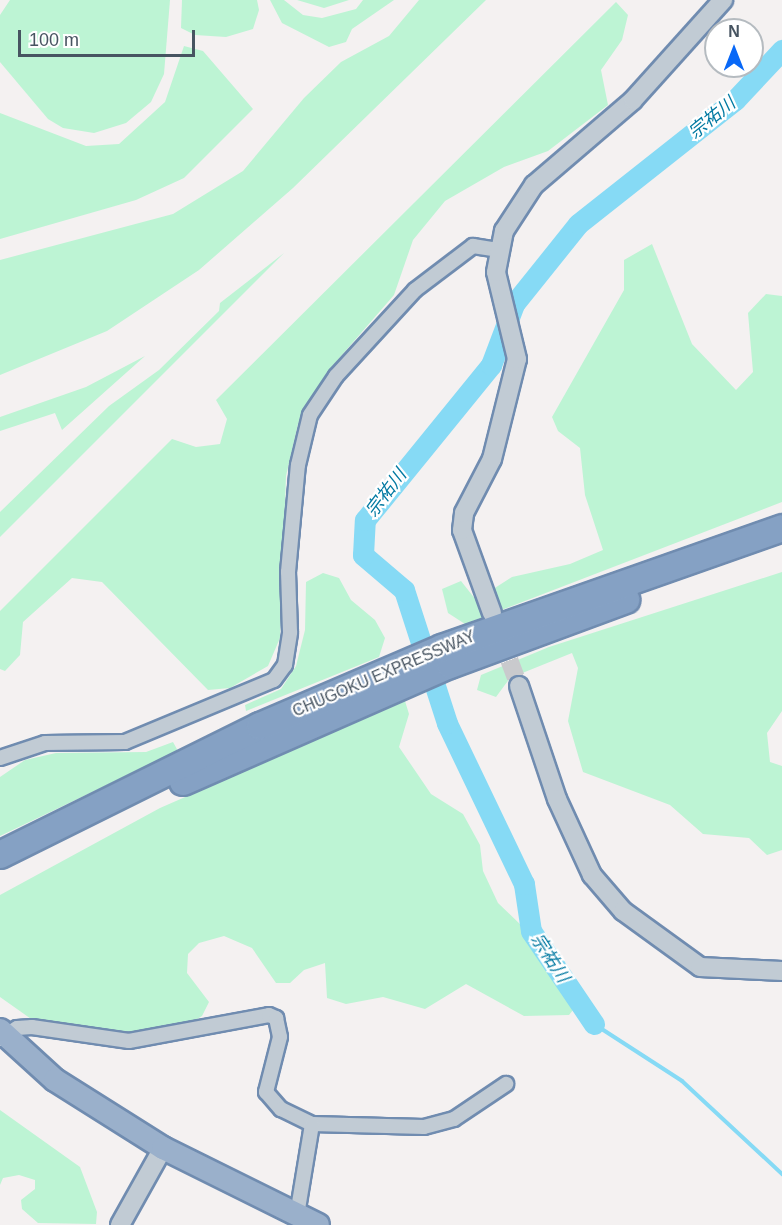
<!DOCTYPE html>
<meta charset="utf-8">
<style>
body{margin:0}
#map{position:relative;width:782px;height:1225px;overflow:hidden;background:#f4f1f1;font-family:Arial,"Noto Sans JP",sans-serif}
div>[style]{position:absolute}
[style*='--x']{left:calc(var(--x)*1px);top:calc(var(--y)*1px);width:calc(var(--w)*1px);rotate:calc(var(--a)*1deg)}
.green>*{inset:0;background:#bdf4d4}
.stream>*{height:4px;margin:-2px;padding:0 2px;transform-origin:2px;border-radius:2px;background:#86daf5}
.river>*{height:21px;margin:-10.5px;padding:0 10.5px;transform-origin:10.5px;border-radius:10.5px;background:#86daf5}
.tertiary-tunnel>*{height:18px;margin-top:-9px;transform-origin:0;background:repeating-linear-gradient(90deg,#c9cacd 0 18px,transparent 0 27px)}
.roads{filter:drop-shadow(2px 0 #708cb0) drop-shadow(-2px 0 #708cb0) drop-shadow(0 2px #708cb0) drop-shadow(0 -2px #708cb0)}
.minor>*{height:14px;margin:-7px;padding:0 7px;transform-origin:7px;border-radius:7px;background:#c1cbd4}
.tertiary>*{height:18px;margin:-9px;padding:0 9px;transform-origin:9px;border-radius:9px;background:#c1cbd4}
.trunk>*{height:22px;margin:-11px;padding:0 11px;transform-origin:11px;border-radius:11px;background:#9ab0cb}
.motorway>*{height:26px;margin:-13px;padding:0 13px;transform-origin:13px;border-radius:13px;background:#85a1c4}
span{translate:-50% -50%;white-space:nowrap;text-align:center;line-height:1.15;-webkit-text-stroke:4.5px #fff;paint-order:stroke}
.street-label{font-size:16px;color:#475461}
.water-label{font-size:18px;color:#037aa2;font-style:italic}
.north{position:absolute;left:704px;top:18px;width:60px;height:60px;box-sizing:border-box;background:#fff;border:2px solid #b5bbc0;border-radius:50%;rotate:0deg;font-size:16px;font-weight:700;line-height:24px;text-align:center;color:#475461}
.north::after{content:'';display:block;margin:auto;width:21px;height:27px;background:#0868f7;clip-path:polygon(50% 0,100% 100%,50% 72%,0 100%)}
.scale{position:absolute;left:18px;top:30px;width:177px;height:27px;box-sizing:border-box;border:3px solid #475461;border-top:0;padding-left:8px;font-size:18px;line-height:21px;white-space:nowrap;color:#475461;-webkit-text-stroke:4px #fff;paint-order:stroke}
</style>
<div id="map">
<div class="green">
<i style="clip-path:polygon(10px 0,170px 0,164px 74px,151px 102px,126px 123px,94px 133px,63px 128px,48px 119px,0 62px,0 15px)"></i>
<i style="clip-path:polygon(182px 0,257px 0,259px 10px,253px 29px,226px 37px,195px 35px,181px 28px)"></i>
<i style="clip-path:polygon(270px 0,284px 0,303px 15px,322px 18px,356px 9px,363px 0,394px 0,352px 29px,346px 42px,329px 47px,282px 23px)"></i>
<i style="clip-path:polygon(297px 0,349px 0,324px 8px)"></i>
<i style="clip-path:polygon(419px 0,486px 0,293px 188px,199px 270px,107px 331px,0 375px,0 260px,173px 214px,243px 171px,304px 98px,341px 62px,389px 36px)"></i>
<i style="clip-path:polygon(616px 2px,628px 15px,622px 40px,601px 70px,608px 105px,548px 151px,504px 167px,445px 201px,413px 240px,394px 295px,328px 371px,298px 424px,286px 476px,280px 638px,268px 666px,230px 688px,208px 690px,102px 582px,72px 578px,23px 622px,20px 655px,5px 671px,0 669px,0 611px,172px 439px,196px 447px,220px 444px,227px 419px,216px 400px)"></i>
<i style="clip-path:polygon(184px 46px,203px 51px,253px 109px,184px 178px,136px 200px,0 239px,0 113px,86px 146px,119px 144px,165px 102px)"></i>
<i style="clip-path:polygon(652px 244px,692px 344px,736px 390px,753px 372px,748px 313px,766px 294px,782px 296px,782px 502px,465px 624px,448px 613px,442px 589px,461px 581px,476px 600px,512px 577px,570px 564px,603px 550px,585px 495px,580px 448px,558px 431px,552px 417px,624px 290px,624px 260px)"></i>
<i style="clip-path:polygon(284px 253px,0 537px,0 512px,109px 406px,159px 370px,219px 311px,220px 303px)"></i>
<i style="clip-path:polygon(145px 356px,62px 430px,55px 413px,0 431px,0 417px,86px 387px)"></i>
<i style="clip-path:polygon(782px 572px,782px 711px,767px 733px,770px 762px,782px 766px,782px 850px,767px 855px,749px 838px,703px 834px,670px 805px,583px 772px,568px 721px,578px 668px,572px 653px,510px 678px,496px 697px,477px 690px,481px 675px,549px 647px)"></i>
<i style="clip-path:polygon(323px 573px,339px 578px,351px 600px,375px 620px,385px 638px,379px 657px,246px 711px,245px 705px,281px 689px,296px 666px,305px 630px,306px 582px)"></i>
<i style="clip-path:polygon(405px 701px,409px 714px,399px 747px,431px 794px,463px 814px,480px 845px,483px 871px,498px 903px,523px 927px,573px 1010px,569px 1015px,524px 1016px,466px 984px,425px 1009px,383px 997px,346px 1004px,327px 998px,325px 963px,304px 970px,290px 983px,276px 983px,252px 948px,224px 936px,199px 943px,188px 954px,187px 973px,209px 1002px,202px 1016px,179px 1030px,134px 1035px,34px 1021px,0 997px,0 895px,160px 808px)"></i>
<i style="clip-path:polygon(173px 742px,178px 751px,0 836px,0 777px,25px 760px,56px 753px,146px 752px)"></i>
<i style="clip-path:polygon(0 1110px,80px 1167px,97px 1212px,96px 1224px,38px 1223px,22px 1209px,21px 1200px,35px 1189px,35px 1180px,19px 1175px,3px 1178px,0 1185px)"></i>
</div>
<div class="stream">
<i style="--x:594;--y:1024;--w:105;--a:32.9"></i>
<i style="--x:682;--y:1081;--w:137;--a:42.9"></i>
</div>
<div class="river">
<i style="--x:594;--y:1024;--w:112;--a:-124.1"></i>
<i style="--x:531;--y:931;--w:48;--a:-98.5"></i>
<i style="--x:524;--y:884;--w:178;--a:-115.6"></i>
<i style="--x:447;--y:723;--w:140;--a:-107.9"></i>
<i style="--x:404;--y:590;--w:54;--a:-139.5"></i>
<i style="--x:363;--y:555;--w:35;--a:-87"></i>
<i style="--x:365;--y:520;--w:200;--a:-50.9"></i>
<i style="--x:491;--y:365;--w:65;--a:-69.3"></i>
<i style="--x:514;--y:304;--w:102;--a:-51.3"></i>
<i style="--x:578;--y:224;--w:200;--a:-38.3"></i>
<i style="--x:735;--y:100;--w:69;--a:-46.8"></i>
</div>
<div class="tertiary-tunnel">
<i style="--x:500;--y:635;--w:54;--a:69.6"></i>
</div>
<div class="roads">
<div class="minor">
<i style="--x:0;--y:758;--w:47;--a:-18.4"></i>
<i style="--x:45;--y:743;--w:80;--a:-0.7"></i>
<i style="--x:125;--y:742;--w:161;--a:-22.6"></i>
<i style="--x:274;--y:680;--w:19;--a:-54"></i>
<i style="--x:285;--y:665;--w:33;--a:-81"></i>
<i style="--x:290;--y:632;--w:60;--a:-91.9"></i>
<i style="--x:288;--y:572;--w:107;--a:-84.7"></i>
<i style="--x:298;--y:465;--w:51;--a:-76.5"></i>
<i style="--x:310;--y:415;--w:47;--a:-56.3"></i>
<i style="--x:336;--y:376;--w:117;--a:-47.4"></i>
<i style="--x:415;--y:290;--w:73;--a:-37.2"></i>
<i style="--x:473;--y:246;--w:25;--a:9"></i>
<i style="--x:0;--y:1039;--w:20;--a:-33"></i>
<i style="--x:17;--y:1028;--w:15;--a:-4"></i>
<i style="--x:32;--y:1027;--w:98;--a:8.2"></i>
<i style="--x:129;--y:1041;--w:142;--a:-10.5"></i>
<i style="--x:269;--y:1015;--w:8;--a:23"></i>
<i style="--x:276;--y:1018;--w:19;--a:78"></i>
<i style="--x:280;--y:1037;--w:57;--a:104.3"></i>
<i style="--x:266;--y:1092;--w:23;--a:49"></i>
<i style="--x:281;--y:1109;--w:34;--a:26"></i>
<i style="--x:312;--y:1124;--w:112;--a:1.5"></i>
<i style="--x:424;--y:1127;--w:31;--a:-15"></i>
<i style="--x:454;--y:1119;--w:63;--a:-33.9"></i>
<i style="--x:297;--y:1215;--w:92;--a:-80.6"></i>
</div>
<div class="tertiary">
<i style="--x:492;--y:613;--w:88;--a:-109.9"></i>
<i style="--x:462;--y:530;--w:17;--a:-83"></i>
<i style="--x:464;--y:513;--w:61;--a:-62.6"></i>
<i style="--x:492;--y:459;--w:103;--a:-76"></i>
<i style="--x:517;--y:359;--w:89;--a:-103.6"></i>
<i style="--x:496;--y:272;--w:42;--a:-79"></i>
<i style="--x:504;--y:231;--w:55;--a:-56.9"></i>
<i style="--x:534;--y:185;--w:130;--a:-40.6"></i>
<i style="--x:633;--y:100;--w:135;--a:-48"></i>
<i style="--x:519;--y:686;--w:119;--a:71.4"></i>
<i style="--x:557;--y:799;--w:84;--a:65.3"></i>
<i style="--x:592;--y:875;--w:48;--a:49.3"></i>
<i style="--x:623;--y:911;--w:95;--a:36"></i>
<i style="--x:700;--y:967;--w:82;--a:2.8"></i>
<i style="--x:120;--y:1225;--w:88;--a:-60.8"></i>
</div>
<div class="trunk">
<i style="--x:0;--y:1030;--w:74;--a:42.3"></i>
<i style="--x:55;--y:1080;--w:128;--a:32.2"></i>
<i style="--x:163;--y:1148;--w:173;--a:26.4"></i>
</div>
<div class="motorway">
<i style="--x:183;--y:782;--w:292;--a:-23.7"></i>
<i style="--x:450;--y:665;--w:188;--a:-20.3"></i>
<i style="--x:0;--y:855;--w:290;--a:-26.4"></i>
<i style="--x:260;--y:726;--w:198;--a:-23.2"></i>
<i style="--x:442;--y:648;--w:361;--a:-19.4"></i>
</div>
</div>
<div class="street-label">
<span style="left:384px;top:674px;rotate:-23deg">CHUGOKU EXPRESSWAY</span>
</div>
<div class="water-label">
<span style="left:712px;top:118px;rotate:-39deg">宗祐川</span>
<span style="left:386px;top:493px;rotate:-53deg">宗祐川</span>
<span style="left:550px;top:958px;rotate:57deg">宗祐川</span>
</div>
<div class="north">N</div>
<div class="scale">100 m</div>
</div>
